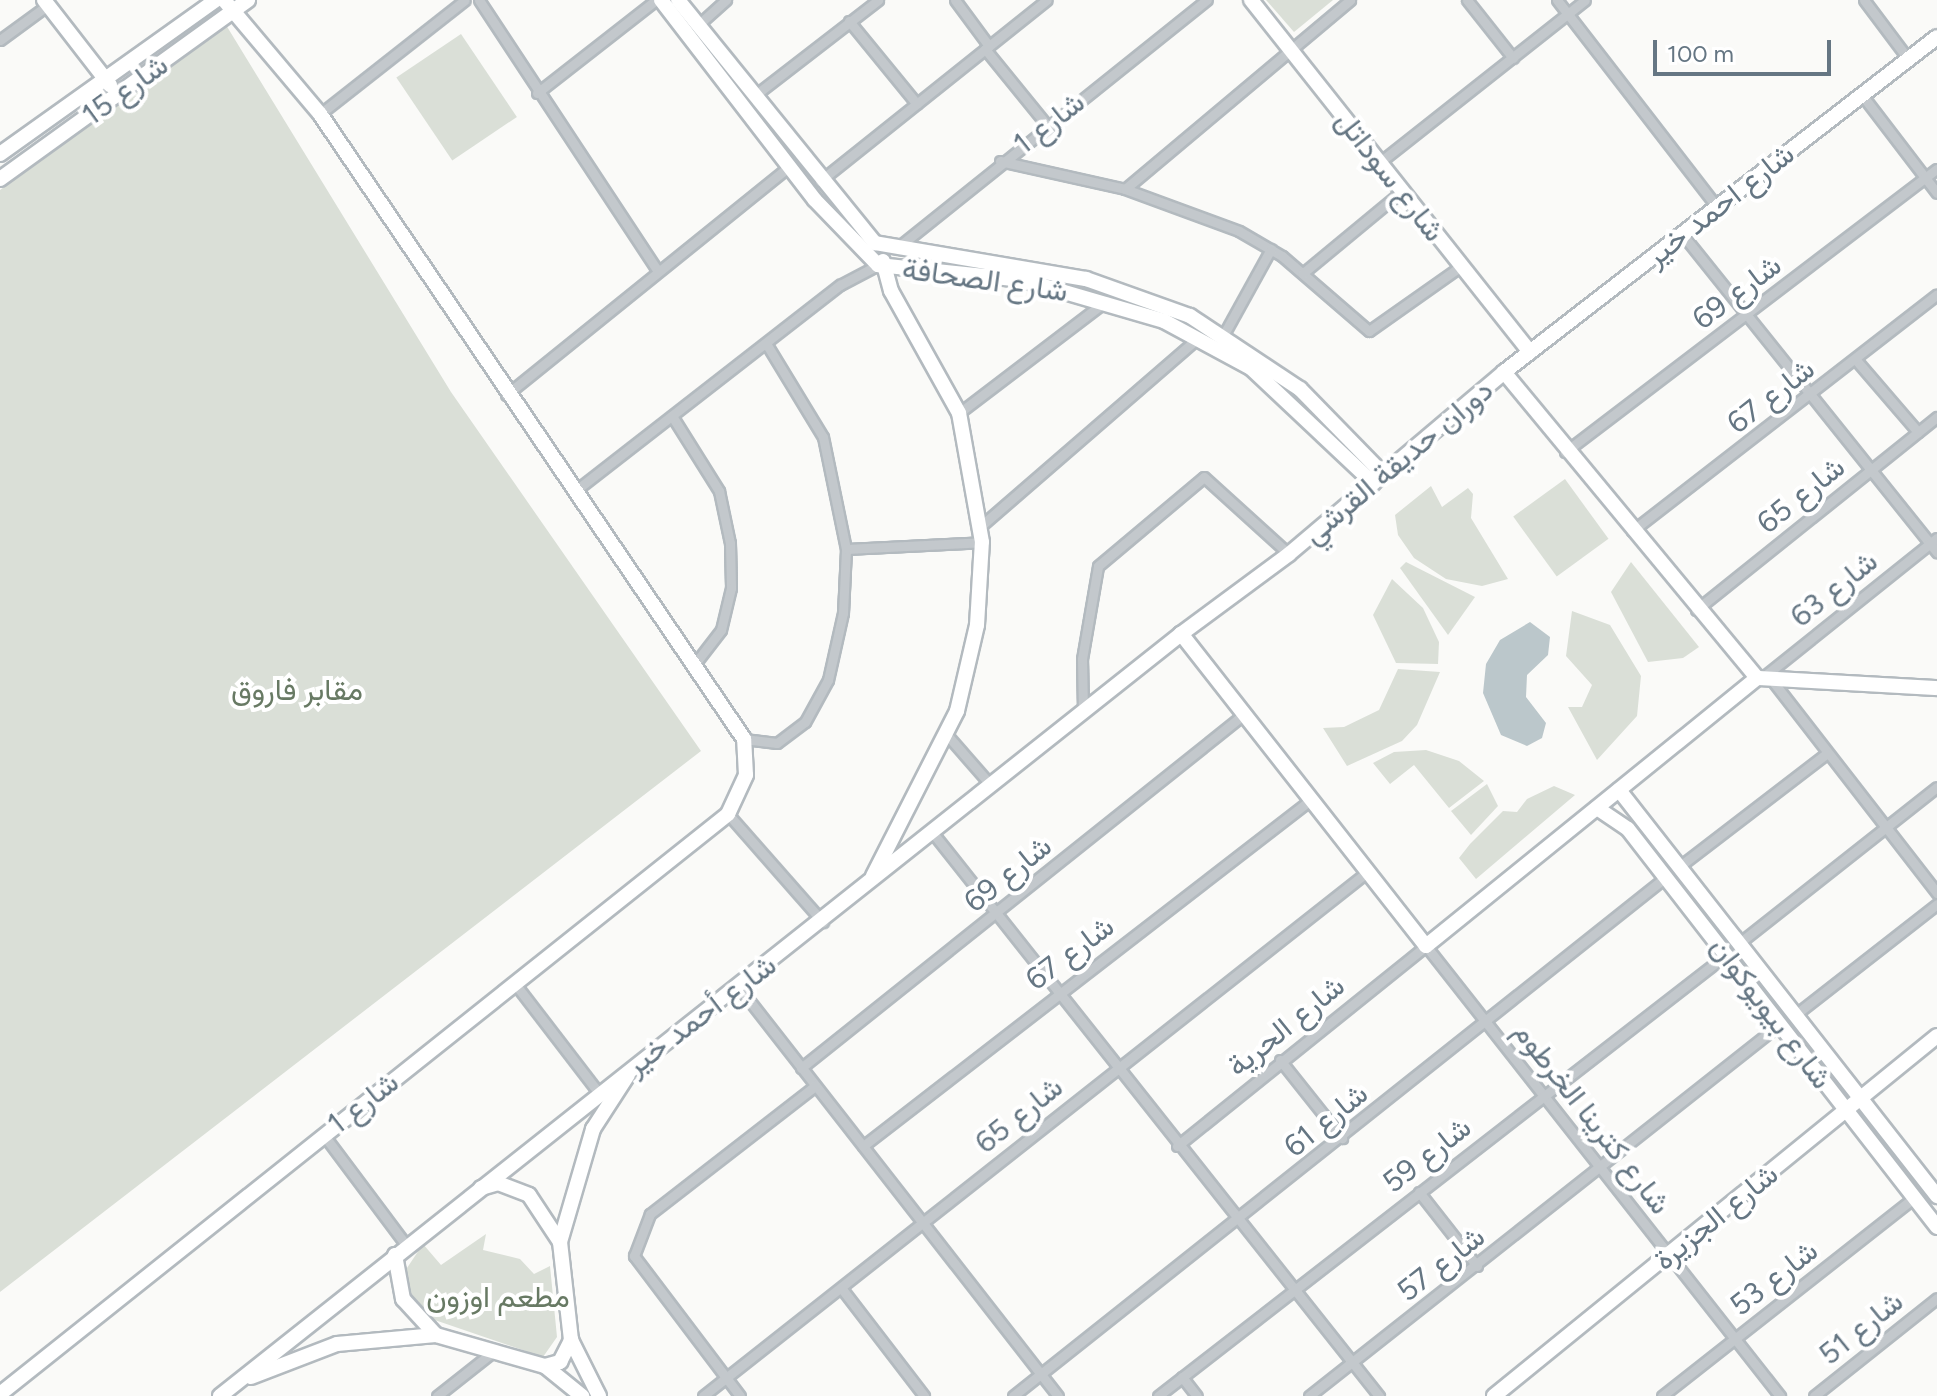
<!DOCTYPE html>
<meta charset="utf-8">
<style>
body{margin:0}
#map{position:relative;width:1937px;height:1396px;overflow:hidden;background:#fafaf8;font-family:Figtree,Vazirmatn,sans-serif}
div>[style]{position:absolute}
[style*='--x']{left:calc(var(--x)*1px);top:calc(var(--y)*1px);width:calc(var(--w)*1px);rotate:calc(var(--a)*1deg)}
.green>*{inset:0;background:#dadfd7;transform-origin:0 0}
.water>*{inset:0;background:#bbc7cb}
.roads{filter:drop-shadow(2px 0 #b3babf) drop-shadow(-2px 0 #b3babf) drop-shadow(0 2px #b3babf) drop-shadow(0 -2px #b3babf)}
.street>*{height:9px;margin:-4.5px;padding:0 4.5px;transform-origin:4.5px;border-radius:4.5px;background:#c3c8cc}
.secondary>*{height:14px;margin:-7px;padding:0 7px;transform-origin:7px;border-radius:7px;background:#fff}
span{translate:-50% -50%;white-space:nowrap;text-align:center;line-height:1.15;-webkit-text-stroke:8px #fff;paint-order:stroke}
.street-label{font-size:30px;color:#657683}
.park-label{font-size:30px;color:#687a64}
.scale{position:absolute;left:1653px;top:40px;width:178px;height:36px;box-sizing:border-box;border:4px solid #657683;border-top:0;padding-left:10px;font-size:24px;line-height:28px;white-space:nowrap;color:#657683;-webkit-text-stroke:6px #fff;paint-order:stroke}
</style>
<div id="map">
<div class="green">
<i style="clip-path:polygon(1266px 0,1333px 0,1294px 32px)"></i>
<i style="clip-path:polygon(226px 25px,451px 392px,701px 751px,0 1292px,0 190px)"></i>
<i style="left:461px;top:34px;width:100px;height:78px;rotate:56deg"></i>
<i style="left:1565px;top:479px;width:74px;height:64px;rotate:54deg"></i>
<i style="clip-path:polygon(1431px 486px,1442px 507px,1468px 488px,1473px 494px,1471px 518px,1508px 579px,1482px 586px,1446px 579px,1414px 558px,1398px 535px,1395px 515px)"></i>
<i style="clip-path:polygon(1406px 562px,1475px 597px,1448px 635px,1400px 568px)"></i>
<i style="clip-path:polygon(1631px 562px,1699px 647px,1683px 658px,1648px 662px,1611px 592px)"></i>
<i style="clip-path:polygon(1392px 579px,1423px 608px,1439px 642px,1438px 664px,1396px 663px,1373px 615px)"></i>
<i style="clip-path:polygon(1572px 611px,1610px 625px,1641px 676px,1637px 716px,1597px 760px,1568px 707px,1582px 707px,1592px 685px,1566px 656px)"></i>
<i style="clip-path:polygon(1398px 669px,1440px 672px,1417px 725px,1402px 741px,1347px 766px,1323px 728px,1344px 727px,1379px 710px)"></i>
<i style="clip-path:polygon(1426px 750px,1459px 761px,1484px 781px,1449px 808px,1414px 765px,1390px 784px,1373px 763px,1394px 752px)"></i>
<i style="clip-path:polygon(1487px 784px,1498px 806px,1471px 835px,1451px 811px)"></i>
<i style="clip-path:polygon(1554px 786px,1575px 795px,1476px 879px,1459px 858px,1470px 844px,1503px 811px,1517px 812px,1527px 799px)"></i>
<i style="clip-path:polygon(486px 1234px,483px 1250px,520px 1259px,534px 1274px,550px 1266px,557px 1337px,543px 1357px,423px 1316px,407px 1295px,401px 1277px,423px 1244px,441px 1265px)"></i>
</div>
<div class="water">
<i style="clip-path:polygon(1530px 622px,1550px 637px,1548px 655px,1527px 675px,1526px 697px,1546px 723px,1542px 738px,1527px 746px,1501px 735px,1483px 693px,1486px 664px,1500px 640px)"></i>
</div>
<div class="roads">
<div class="street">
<i style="--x:479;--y:0;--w:325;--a:56.6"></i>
<i style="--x:955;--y:0;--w:57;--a:53.5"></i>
<i style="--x:1467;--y:0;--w:74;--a:51.6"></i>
<i style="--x:1557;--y:0;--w:262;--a:52.3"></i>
<i style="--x:1864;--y:0;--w:75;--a:53.1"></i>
<i style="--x:849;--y:21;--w:107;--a:50.7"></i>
<i style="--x:698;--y:25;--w:38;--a:-42"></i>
<i style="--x:0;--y:40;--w:59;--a:-36.1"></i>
<i style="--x:985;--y:49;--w:97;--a:50.9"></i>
<i style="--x:537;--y:93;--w:151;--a:-38"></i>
<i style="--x:1862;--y:95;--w:123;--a:52.6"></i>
<i style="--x:754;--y:96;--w:157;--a:-37.7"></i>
<i style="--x:320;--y:114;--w:184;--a:-38.2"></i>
<i style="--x:1000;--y:161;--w:128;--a:12.6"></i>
<i style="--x:1125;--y:189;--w:121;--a:20.2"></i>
<i style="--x:1239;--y:231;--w:50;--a:30.2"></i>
<i style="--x:1282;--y:256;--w:115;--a:40.8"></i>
<i style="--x:1369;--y:331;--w:113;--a:-35.2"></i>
<i style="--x:1380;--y:162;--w:261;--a:-38.3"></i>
<i style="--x:820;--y:181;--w:290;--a:-38.6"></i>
<i style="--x:1125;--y:189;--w:294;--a:-40"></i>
<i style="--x:1682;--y:234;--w:408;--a:51.3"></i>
<i style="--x:897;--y:248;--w:397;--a:-38.7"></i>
<i style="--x:1303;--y:273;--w:129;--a:-39.6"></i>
<i style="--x:1224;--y:334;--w:97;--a:-61.1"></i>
<i style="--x:1856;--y:360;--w:95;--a:49.3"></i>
<i style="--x:506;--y:395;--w:363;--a:-38.9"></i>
<i style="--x:959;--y:413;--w:185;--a:-37.3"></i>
<i style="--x:672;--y:416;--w:89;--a:57.9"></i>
<i style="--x:719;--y:491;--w:53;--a:78.1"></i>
<i style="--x:730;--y:543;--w:45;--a:88.7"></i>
<i style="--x:731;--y:588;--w:43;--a:103.4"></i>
<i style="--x:721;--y:630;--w:44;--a:127.6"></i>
<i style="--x:1565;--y:452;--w:467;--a:-37.3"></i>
<i style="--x:575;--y:491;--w:336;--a:-37.9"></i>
<i style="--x:840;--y:285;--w:43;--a:-27.8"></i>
<i style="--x:982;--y:525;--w:287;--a:-40.9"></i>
<i style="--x:1632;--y:531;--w:386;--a:-37.8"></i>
<i style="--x:846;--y:549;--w:136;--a:-2.9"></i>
<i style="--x:1696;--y:610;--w:309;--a:-38.7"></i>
<i style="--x:1762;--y:678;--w:224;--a:-38.7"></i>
<i style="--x:1771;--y:679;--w:271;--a:52.2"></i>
<i style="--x:1083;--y:710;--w:51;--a:-91.1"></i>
<i style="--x:1082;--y:659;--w:94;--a:-80.2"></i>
<i style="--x:1098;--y:566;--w:138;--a:-40"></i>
<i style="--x:1204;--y:477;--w:115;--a:42.2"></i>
<i style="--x:948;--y:736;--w:62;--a:48.9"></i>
<i style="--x:744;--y:739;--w:33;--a:7"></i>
<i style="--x:777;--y:743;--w:35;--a:-37"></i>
<i style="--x:805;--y:722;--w:48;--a:-61.3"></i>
<i style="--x:828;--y:680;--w:69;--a:-77.4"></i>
<i style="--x:843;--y:613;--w:64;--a:-87.3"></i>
<i style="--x:846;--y:549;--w:114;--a:-101.6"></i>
<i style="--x:823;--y:437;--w:108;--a:-121.3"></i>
<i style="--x:728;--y:814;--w:144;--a:48.7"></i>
<i style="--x:932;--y:832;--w:720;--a:51.6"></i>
<i style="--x:1680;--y:866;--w:185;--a:-37.5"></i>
<i style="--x:1738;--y:944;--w:253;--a:-38.3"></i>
<i style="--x:516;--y:985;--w:136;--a:52.5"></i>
<i style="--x:738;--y:986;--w:520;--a:52.03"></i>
<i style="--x:1795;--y:1015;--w:180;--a:-38"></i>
<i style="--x:1280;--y:1060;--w:100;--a:51.5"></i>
<i style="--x:801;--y:1068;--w:566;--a:-38.61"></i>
<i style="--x:323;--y:1134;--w:139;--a:53.2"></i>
<i style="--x:863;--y:1146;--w:564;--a:-37.72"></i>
<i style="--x:1177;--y:1146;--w:319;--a:-38.8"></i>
<i style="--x:1426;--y:946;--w:573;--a:51.81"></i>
<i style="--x:1419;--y:1192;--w:94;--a:51.9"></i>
<i style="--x:842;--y:1289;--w:135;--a:52.5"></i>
<i style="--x:1182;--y:1377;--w:24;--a:52"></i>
<i style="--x:437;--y:1396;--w:73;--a:-38.3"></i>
<i style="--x:703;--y:1396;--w:844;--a:-38.27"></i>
<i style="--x:740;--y:1396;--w:176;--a:-127.1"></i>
<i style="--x:634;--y:1256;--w:45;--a:-69.1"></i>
<i style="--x:650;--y:1214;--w:209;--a:-37.8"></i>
<i style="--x:1013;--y:1396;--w:834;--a:-38.48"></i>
<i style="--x:1158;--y:1396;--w:721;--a:-37.84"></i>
<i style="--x:1309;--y:1396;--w:600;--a:-38.3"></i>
<i style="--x:1662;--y:1396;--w:320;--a:-38.2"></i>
<i style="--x:1814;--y:1396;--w:157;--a:-38.5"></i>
</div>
<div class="secondary">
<i style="--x:44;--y:0;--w:108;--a:52.2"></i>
<i style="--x:661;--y:0;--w:252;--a:52.4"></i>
<i style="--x:815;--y:200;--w:91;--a:45.9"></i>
<i style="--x:878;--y:265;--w:146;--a:5.9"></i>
<i style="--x:1023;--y:280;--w:147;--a:16.2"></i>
<i style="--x:1164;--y:321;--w:99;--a:28.4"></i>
<i style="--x:1251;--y:368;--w:168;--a:43.3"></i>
<i style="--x:678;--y:0;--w:313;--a:51"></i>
<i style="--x:875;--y:243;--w:214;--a:9.7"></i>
<i style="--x:1086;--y:279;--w:110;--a:19.6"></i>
<i style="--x:1190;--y:316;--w:132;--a:33.6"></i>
<i style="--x:1300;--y:389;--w:119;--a:45.7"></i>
<i style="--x:1251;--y:0;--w:449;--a:51.6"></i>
<i style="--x:0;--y:154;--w:265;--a:-35.5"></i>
<i style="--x:0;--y:179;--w:306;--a:-35.8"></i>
<i style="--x:1504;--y:372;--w:397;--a:50.4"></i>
<i style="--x:1757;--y:678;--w:426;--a:141"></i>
<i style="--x:1426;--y:946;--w:397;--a:-128.1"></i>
<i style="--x:1181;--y:634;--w:134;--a:-36.5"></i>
<i style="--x:1289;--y:554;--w:282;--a:-40.2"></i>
<i style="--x:1504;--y:372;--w:547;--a:-37.73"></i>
<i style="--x:1757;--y:678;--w:180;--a:3.2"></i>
<i style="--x:1619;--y:790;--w:516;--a:51.93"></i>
<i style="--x:1597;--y:808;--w:37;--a:34"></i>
<i style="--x:1628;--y:829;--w:504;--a:52.17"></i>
<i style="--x:873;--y:876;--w:185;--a:-63"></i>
<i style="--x:957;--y:711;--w:88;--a:-76.9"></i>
<i style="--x:977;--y:625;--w:83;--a:-86.6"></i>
<i style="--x:982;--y:542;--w:131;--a:-100.1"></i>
<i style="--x:959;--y:413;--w:140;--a:-119.1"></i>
<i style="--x:891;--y:291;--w:31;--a:-105"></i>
<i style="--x:481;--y:1188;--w:18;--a:-16"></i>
<i style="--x:498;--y:1183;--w:33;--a:21"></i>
<i style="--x:529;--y:1195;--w:56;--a:56.6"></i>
<i style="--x:395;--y:1255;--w:45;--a:79.7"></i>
<i style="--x:403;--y:1299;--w:49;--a:47.5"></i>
<i style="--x:545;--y:1366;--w:16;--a:-15"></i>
<i style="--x:560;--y:1362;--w:25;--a:-63"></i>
<i style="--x:251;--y:1377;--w:92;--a:-21"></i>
<i style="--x:337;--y:1344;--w:99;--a:-5.2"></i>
<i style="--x:436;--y:1335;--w:113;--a:15.9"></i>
<i style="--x:545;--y:1366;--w:48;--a:39"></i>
<i style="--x:0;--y:1394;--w:931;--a:-38.54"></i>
<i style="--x:728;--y:814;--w:43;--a:-65.2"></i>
<i style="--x:746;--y:775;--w:36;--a:-93"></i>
<i style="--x:744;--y:739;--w:755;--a:-124.15"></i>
<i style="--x:320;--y:114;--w:149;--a:-130.1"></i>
<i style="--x:220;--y:1396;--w:1226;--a:-38.41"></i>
<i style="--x:599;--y:1396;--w:63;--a:-116.6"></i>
<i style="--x:571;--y:1340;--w:99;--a:-96.4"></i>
<i style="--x:560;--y:1242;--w:118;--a:-73.7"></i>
<i style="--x:593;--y:1129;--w:64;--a:-57.1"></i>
<i style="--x:1494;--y:1396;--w:571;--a:-39.1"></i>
</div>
</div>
<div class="street-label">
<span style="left:125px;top:90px;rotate:-36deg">شارع 15</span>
<span style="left:1049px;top:123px;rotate:-38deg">شارع 1</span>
<span style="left:1390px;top:176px;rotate:52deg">شارع سوداتل</span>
<span style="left:1720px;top:205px;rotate:-38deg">شارع احمد خير</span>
<span style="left:985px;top:280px;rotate:8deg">شارع الصحافة</span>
<span style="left:1737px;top:292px;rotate:-37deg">شارع 69</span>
<span style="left:1771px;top:396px;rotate:-38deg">شارع 67</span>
<span style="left:1398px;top:462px;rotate:-40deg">دوران حديقة القرشي</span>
<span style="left:1801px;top:495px;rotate:-39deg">شارع 65</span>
<span style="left:1834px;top:589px;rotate:-39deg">شارع 63</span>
<span style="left:1008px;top:874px;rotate:-39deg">شارع 69</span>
<span style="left:1070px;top:953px;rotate:-37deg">شارع 67</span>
<span style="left:1771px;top:1013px;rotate:53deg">شارع بيويوكوان</span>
<span style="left:701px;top:1015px;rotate:-37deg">شارع أحمد خير</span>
<span style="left:1286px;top:1026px;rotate:-39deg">شارع الحرية</span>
<span style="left:363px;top:1103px;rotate:-38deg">شارع 1</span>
<span style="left:1019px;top:1115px;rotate:-39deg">شارع 65</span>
<span style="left:1592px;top:1118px;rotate:52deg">شارع كترينا الخرطوم</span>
<span style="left:1326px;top:1120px;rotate:-39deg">شارع 61</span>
<span style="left:1427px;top:1155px;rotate:-38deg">شارع 59</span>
<span style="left:1716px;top:1217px;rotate:-39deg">شارع الجزيرة</span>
<span style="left:1441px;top:1264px;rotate:-38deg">شارع 57</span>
<span style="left:1774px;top:1278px;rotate:-38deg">شارع 53</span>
<span style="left:1861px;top:1328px;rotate:-39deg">شارع 51</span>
</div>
<div class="park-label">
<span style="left:297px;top:690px">مقابر فاروق</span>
<span style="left:498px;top:1297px">مطعم اوزون</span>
</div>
<div class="scale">100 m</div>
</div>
